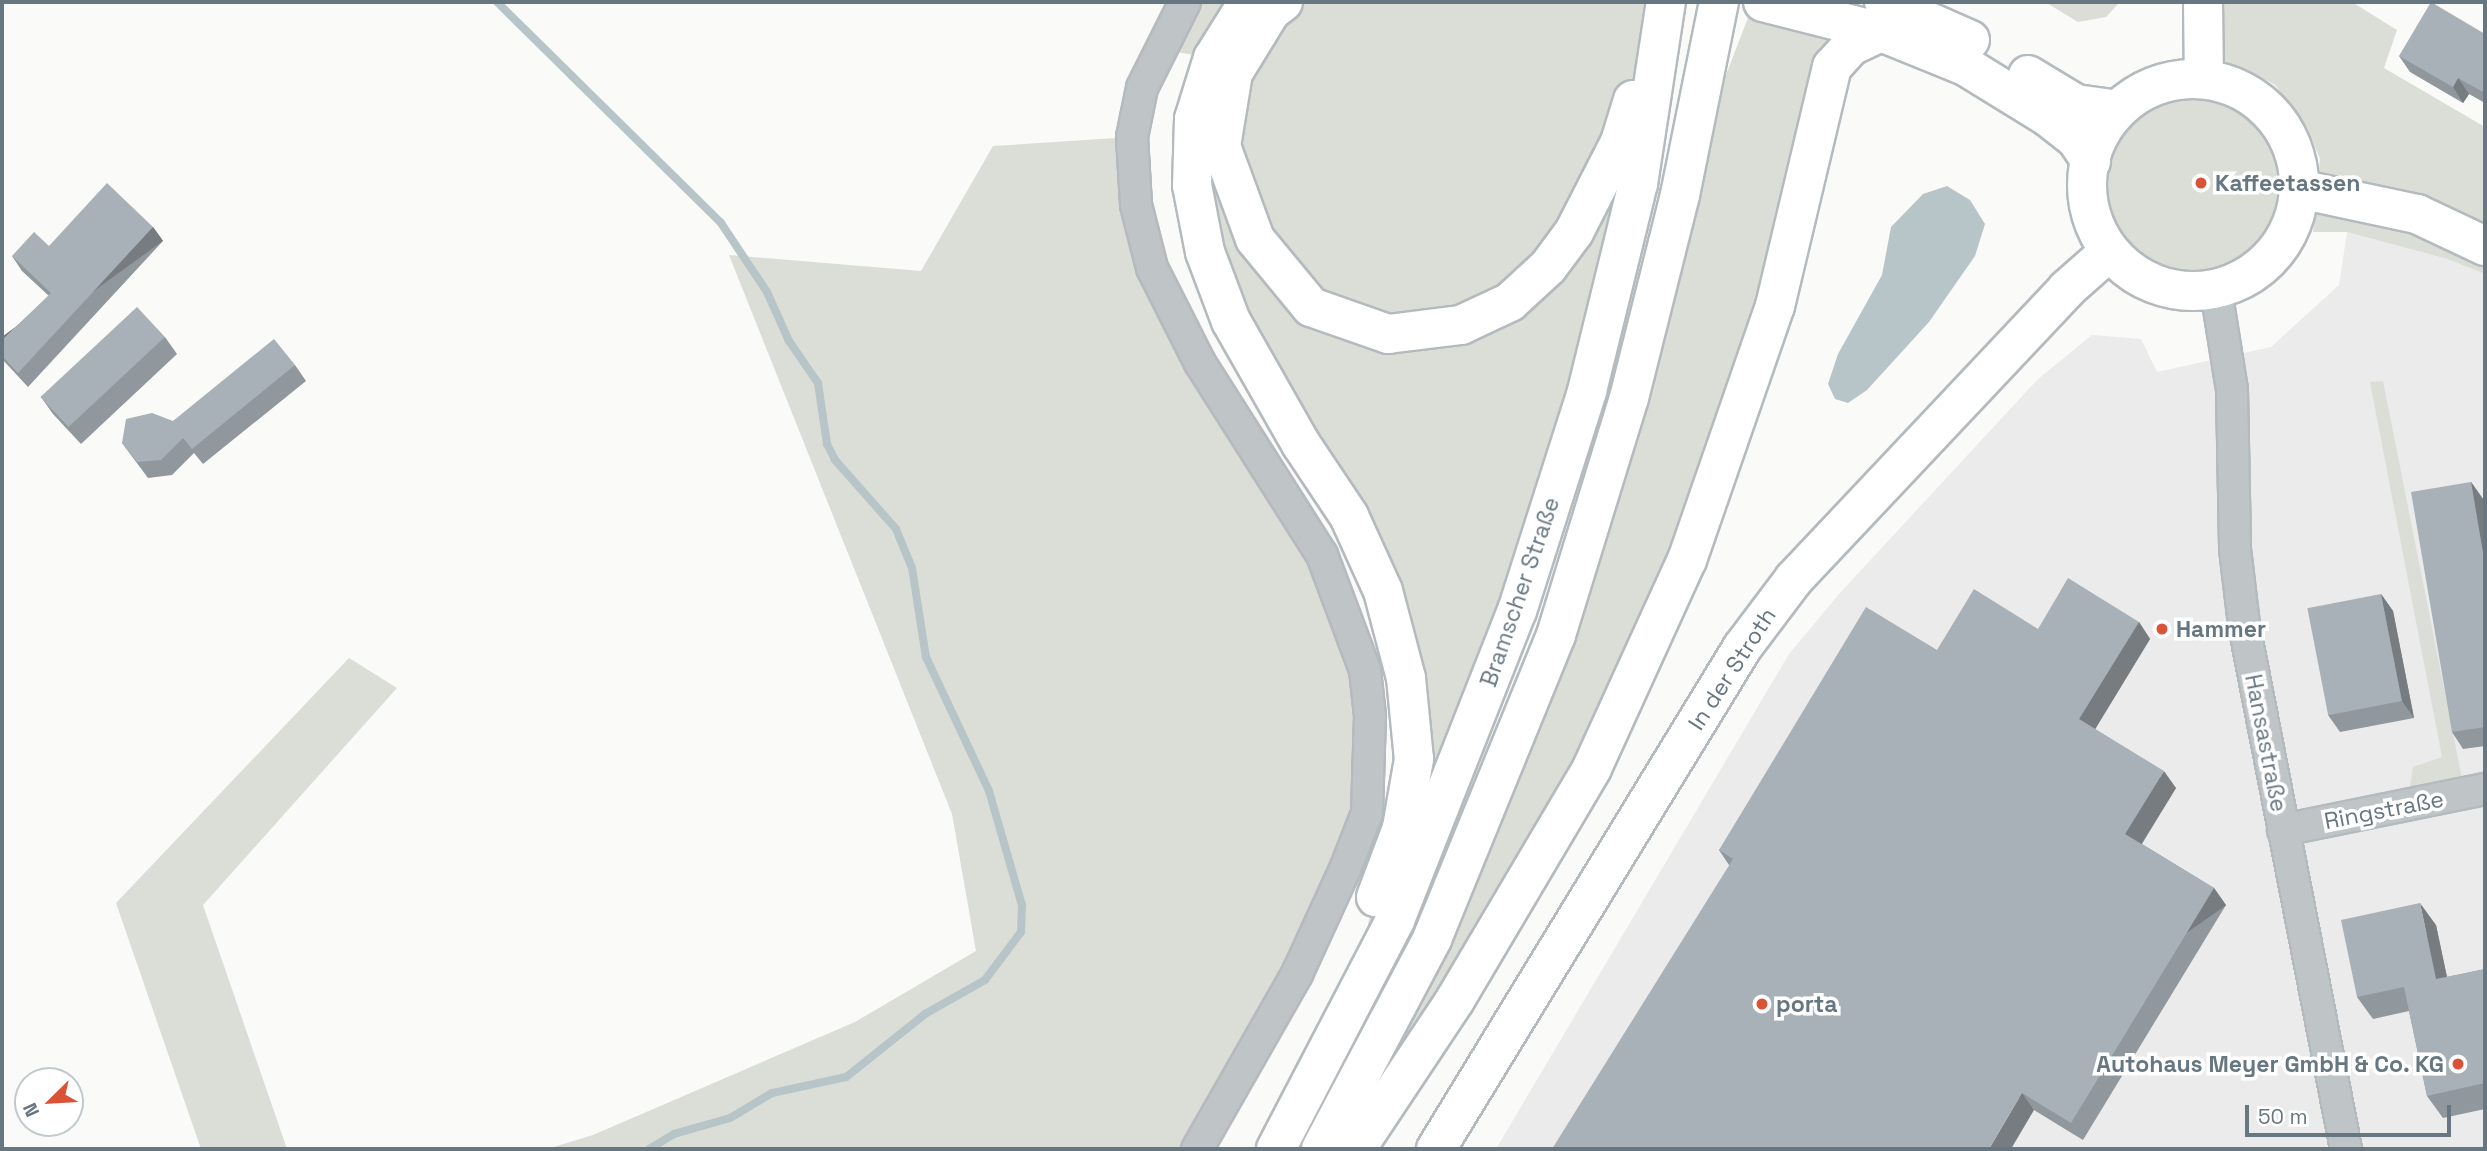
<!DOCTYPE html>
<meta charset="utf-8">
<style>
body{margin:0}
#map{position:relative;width:2487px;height:1151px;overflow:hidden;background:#fafaf8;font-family:"Space Grotesk",sans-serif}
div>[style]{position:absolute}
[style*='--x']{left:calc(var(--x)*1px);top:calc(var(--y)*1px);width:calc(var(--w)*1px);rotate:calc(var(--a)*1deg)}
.built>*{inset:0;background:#ebebeb}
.green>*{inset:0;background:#daded7}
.round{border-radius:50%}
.water>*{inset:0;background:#b8c5c8}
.stream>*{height:8px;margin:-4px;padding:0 4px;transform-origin:4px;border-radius:4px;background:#b8c5c8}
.roads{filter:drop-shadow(2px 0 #b4babe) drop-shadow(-2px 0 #b4babe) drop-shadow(0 2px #b4babe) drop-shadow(0 -2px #b4babe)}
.street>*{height:30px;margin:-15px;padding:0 15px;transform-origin:15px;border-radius:15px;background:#bfc4c7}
.secondary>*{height:38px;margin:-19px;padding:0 19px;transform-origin:19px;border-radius:19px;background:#fff}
.secondary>.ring{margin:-19px;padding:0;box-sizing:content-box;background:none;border:38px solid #fff;border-radius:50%}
.highway>*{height:38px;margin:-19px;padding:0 19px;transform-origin:19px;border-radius:19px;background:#fff}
.wall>*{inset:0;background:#90989d}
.shaded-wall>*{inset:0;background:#767c80;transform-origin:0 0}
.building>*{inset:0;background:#a8b1b7;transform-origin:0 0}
.dots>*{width:19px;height:19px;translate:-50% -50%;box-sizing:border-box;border:4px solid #fff;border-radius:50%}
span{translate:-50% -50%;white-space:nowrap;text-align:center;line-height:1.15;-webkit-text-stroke:7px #fff;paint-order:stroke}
.poi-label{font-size:23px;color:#667781;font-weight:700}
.left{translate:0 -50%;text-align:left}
.right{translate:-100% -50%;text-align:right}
.street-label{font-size:23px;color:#667781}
.frame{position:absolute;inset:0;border:4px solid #667781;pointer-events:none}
.north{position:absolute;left:14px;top:1067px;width:70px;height:70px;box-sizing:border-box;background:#fff;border:2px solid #c2c9cd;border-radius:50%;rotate:246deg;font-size:19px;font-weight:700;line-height:28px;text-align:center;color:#667781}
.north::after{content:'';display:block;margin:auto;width:24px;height:32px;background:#db5336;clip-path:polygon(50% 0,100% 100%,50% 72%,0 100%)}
.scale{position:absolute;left:2245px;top:1105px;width:206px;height:32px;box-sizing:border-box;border:4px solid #667781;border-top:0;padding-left:9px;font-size:21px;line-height:24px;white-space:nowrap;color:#667781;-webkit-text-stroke:5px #fff;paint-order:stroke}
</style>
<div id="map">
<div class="built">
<i style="clip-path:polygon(2347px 232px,2447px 259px,2485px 274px,2485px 1149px,1496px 1149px,1789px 654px,1839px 594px,2038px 379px,2092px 335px,2141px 339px,2157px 372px,2271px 347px,2339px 285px)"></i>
</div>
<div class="green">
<i style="clip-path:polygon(1175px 2px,1248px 2px,1213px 58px,1157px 49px)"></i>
<i style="clip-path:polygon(1283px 2px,1666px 2px,1587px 391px,1353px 1003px,1371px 909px,1402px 828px,1406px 678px,1192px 185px)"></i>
<i style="clip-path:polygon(1754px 2px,1851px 46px,1688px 559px,1455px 1000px,1321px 1149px,1556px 635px,1680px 195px)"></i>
<i style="clip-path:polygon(2045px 2px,2120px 2px,2106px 17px,2078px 22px)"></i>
<i style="clip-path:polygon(2203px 2px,2352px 2px,2397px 30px,2384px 68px,2485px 127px,2485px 274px,2447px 259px,2347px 232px,2313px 232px,2320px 159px,2307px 127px,2275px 85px,2250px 71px,2203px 59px)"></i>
<i class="round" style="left:2100px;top:92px;width:186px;height:186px"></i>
<i style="clip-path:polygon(1132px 137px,1152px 268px,1347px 615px,1367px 813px,1197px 1149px,547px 1149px,593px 1135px,855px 1022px,976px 951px,952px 814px,729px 255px,921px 271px,993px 146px)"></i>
<i style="clip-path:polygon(2383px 381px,2465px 794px,2407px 807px,2413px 767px,2442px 757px,2370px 382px)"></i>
<i style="clip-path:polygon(349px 658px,397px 688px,203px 905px,287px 1149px,201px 1149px,116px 903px)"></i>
</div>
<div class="water">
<i style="clip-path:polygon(1947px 186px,1970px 200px,1985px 224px,1975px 256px,1929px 322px,1867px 390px,1848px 403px,1835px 399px,1828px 384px,1838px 354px,1882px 275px,1891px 227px,1923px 194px)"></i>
</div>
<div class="stream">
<i style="--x:497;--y:2;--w:315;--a:44.6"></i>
<i style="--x:721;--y:223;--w:83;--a:56.3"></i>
<i style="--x:767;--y:292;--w:54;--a:65.8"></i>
<i style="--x:789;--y:341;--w:51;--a:55.4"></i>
<i style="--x:818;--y:383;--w:62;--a:81.6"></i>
<i style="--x:827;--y:444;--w:18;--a:63"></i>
<i style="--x:835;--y:460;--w:92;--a:48.5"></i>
<i style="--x:896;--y:529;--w:42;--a:67.7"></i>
<i style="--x:912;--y:568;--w:90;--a:81.1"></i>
<i style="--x:926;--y:657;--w:148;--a:64.8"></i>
<i style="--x:989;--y:791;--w:119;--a:73.9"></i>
<i style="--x:1022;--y:905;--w:27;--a:92"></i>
<i style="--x:1021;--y:932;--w:60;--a:126.9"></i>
<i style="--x:985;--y:980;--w:69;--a:150.5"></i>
<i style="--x:925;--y:1014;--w:101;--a:141.4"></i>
<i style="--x:846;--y:1077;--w:76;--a:167.8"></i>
<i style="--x:772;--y:1093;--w:49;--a:149.2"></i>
<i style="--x:730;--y:1118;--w:58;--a:164.1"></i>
<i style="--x:674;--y:1134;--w:29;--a:149"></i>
</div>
<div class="roads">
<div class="street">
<i style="--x:1185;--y:2;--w:96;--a:116.6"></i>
<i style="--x:1142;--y:88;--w:50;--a:101.5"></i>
<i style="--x:1132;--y:137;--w:68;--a:86.6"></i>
<i style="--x:1136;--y:205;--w:65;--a:75.7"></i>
<i style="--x:1152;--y:268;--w:106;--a:63.2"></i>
<i style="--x:1200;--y:363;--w:227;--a:57.6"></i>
<i style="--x:1322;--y:555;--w:123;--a:69.5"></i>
<i style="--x:1365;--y:670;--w:46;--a:83.8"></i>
<i style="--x:1370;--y:716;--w:97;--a:91.8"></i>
<i style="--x:1367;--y:813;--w:58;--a:111.3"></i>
<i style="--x:1346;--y:867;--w:118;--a:114.6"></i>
<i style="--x:1297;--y:974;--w:202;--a:119.7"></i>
<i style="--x:2216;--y:290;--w:101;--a:80.9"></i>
<i style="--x:2232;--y:390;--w:159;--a:88.9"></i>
<i style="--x:2235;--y:549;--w:77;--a:83.2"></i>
<i style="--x:2244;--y:625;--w:534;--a:78.98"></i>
<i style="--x:2283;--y:830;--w:206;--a:-11.5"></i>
</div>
<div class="secondary">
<i style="--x:1763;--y:2;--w:122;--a:14.3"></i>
<i style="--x:1881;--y:32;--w:93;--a:22.1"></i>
<i style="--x:1967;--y:67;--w:95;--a:31.7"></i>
<i style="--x:2048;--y:117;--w:36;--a:38"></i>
<i style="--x:2076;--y:139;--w:27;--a:56"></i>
<i style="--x:1884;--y:2;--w:94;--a:23.8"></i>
<i style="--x:2203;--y:2;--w:77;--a:89.3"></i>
<i style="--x:2028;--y:75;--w:56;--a:31.1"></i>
<i style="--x:2076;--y:104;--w:42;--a:8.1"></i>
<i class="ring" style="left:2087px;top:79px;width:174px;height:174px"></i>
<i style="--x:2299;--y:189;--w:121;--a:12"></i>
<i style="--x:2417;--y:214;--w:75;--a:25.2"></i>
<i style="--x:1436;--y:1149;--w:587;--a:-58.58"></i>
<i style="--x:1742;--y:648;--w:86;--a:-53"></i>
<i style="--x:1794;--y:579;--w:398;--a:-46.7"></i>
<i style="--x:2067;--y:289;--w:57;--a:-41.5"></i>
</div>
<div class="highway">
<i style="--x:1248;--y:2;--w:66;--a:122"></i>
<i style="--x:1213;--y:58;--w:64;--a:107.3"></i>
<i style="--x:1194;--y:119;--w:66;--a:91.7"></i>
<i style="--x:1192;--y:185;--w:68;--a:79"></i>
<i style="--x:1205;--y:252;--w:74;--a:69.4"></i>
<i style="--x:1231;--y:321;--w:142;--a:60.4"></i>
<i style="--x:1301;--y:444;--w:87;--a:56.3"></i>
<i style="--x:1349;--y:516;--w:82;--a:65.6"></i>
<i style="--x:1383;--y:591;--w:90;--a:75.2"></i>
<i style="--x:1406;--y:678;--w:81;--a:84.4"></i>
<i style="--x:1414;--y:759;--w:70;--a:99.9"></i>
<i style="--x:1402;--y:828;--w:74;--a:110.6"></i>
<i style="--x:1283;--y:2;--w:15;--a:143"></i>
<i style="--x:1271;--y:11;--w:73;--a:121.5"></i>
<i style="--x:1233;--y:73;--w:74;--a:99.3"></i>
<i style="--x:1221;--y:146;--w:99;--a:69.9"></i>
<i style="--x:1255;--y:239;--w:88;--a:50.5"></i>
<i style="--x:1311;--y:307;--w:82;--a:19.3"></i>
<i style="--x:1388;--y:334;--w:74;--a:-7"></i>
<i style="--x:1461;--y:325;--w:54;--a:-25.1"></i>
<i style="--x:1510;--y:302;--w:52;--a:-42.6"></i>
<i style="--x:1548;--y:267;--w:44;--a:-53.4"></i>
<i style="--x:1574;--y:232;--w:101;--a:-62.9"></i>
<i style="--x:1620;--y:142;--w:44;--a:-72.8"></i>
<i style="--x:1800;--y:11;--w:28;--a:-18"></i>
<i style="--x:1276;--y:1149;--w:258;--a:-62.5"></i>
<i style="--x:1395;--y:920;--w:332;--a:-68.5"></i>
<i style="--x:1517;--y:611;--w:231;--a:-72.3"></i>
<i style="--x:1587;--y:391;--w:213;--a:-76.2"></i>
<i style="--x:1638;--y:184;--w:184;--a:-81.3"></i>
<i style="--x:1321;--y:1149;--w:238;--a:-62.1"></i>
<i style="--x:1432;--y:939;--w:328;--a:-67.8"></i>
<i style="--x:1556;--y:635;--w:248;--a:-72.9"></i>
<i style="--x:1629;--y:398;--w:209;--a:-75.9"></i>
<i style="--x:1680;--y:195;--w:197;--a:-78.6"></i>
<i style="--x:1356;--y:1149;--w:179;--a:-56.4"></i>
<i style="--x:1455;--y:1000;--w:269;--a:-59.4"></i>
<i style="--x:1592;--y:768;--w:229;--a:-65.5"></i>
<i style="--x:1687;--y:560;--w:269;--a:-70.9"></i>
<i style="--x:1775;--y:306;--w:246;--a:-76.6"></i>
<i style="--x:1832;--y:67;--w:28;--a:-48"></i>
<i style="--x:1851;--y:46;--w:33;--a:-25"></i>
</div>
</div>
<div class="wall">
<i style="clip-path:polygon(2485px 34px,2485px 103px,2469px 94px,2463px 103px,2410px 72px,2399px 56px)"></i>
<i style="clip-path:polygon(153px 227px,163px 241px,28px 387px,2px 359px,2px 340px,49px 296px,22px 271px,12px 256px,49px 246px)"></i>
<i style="clip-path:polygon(165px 337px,177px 354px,81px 444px,53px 414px,41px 397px)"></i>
<i style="clip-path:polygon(295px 365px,306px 381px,203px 464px,194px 453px,172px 475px,148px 478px,122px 443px,173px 421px)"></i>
<i style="clip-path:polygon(2471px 482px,2483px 499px,2485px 511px,2485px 746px,2463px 749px,2452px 732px)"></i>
<i style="clip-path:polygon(2381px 594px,2393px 611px,2414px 718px,2340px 732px,2328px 715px)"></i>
<i style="clip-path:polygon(2139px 622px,2150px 639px,2095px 729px,2176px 788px,2142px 844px,2214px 888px,2226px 905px,2083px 1140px,2034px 1110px,1729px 865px,1719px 850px,1937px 650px,2038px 629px)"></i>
<i style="clip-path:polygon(2436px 925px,2447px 977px,2485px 969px,2485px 1109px,2443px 1118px,2427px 1096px,2409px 1011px,2373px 1019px,2357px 997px)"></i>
</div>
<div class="shaded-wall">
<i style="clip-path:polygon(2458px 78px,2469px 94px,2463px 103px,2453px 87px)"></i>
<i style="left:153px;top:227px;width:17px;height:199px;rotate:54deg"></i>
<i style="clip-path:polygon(2471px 482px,2483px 499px,2485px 511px,2485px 565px)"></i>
<i style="clip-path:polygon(2381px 594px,2393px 611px,2414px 718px,2402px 701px)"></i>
<i style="clip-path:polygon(2139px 622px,2150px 639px,2091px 736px,2079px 719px)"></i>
<i style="clip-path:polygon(2164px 771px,2176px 788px,2137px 851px,2125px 834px)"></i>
<i style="left:2214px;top:888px;width:21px;height:275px;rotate:55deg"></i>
<i style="clip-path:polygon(2420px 903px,2436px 925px,2452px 1001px,2436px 979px)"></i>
<i style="clip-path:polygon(2022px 1093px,2034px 1110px,2011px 1149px,1989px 1149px)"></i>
</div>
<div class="building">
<i style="clip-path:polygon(2431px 2px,2485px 34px,2485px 93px,2458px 78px,2453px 87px,2399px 56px)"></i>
<i style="clip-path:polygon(107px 183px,153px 227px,18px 373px,2px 356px,2px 340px,51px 293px,12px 256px,34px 232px,49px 246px)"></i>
<i style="left:137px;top:307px;width:41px;height:132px;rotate:47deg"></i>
<i style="clip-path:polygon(274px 339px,295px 365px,192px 449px,183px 438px,161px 460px,137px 462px,122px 443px,126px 419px,152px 413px,173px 421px)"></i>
<i style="clip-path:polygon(2471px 482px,2485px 565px,2485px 727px,2452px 732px,2411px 492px)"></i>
<i style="clip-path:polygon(2068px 578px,2139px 622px,2079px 719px,2164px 771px,2125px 834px,2214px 888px,2071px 1123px,2022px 1093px,1989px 1149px,1552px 1149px,1733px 859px,1719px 850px,1866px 607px,1937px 650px,1974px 589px,2038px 629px)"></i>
<i style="left:2381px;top:594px;width:109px;height:75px;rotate:79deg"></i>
<i style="clip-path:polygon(2420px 903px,2436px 979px,2485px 969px,2485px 1083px,2427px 1096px,2404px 987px,2357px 997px,2341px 920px)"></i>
</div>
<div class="dots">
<i style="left:2201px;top:183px;background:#db5336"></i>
<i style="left:2162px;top:629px;background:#db5336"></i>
<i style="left:1762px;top:1004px;background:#db5336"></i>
<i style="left:2458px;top:1064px;background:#db5336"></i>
</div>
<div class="poi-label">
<span class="left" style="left:2215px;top:183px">Kaffeetassen</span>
<span class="left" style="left:2176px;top:629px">Hammer</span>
<span class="left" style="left:1776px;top:1004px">porta</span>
<span class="right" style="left:2444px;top:1064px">Autohaus Meyer GmbH &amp; Co. KG</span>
</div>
<div class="street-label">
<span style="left:1520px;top:592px;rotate:-71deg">Bramscher Straße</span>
<span style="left:1732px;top:669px;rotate:-57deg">In der Stroth</span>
<span style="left:2266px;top:743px;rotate:79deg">Hansastraße</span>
<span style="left:2384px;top:810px;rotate:-11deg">Ringstraße</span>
</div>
<div class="frame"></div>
<div class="north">N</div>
<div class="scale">50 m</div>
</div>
